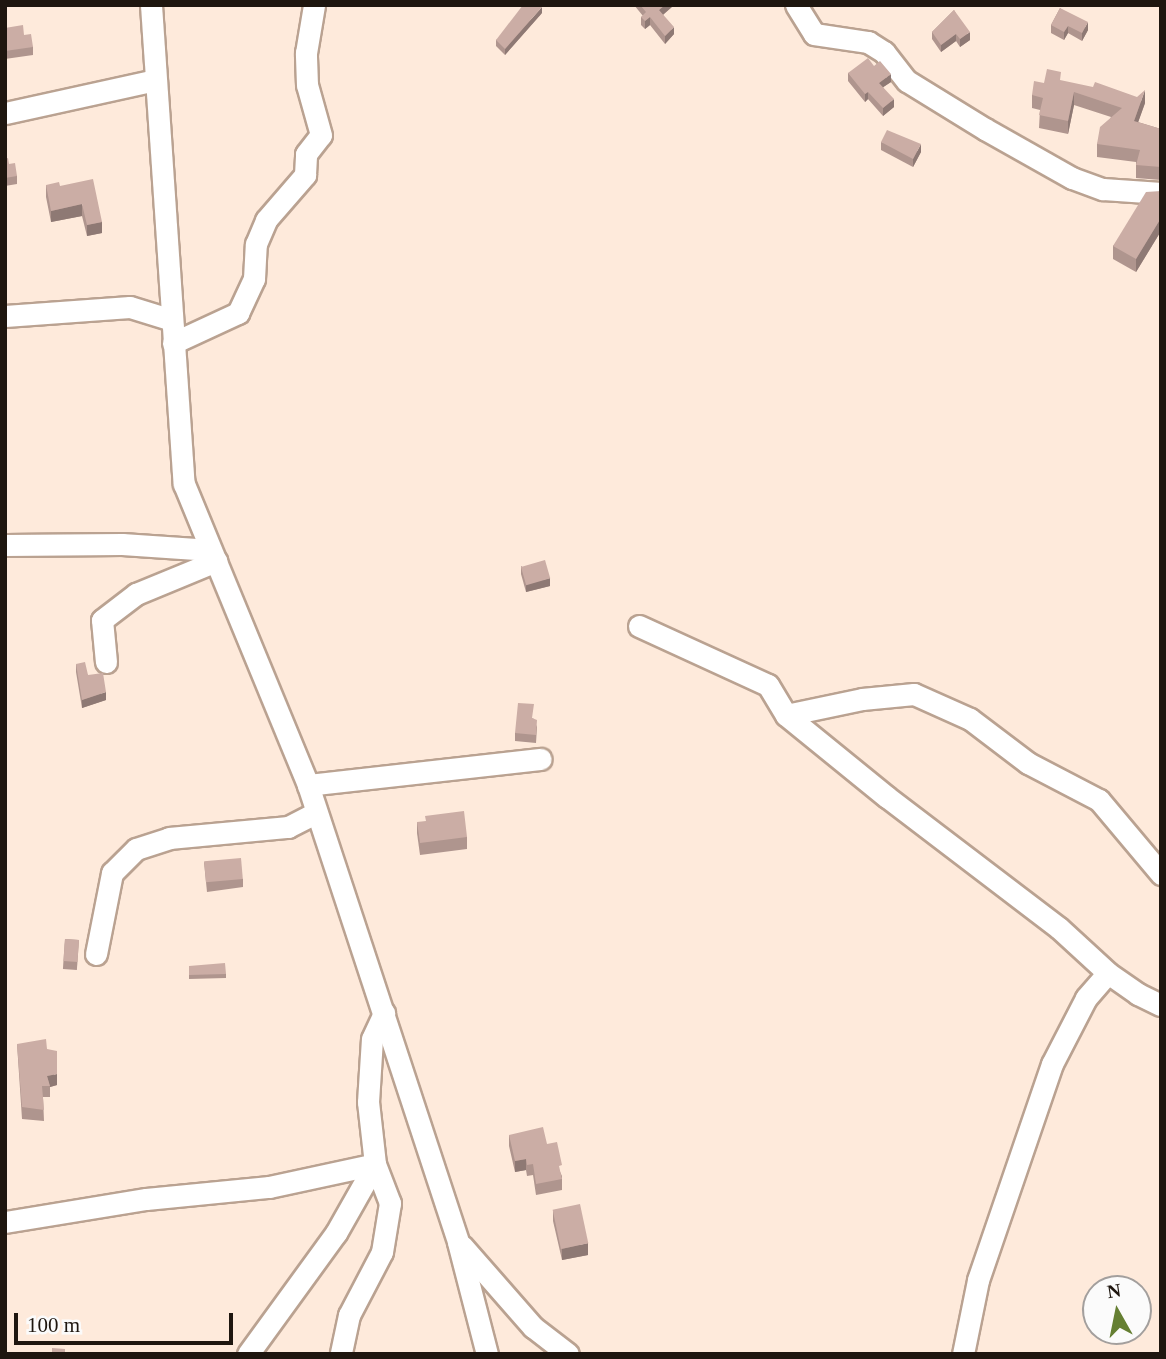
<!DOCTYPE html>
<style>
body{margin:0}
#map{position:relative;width:1166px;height:1359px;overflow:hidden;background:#feeadb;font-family:"Times New Roman",serif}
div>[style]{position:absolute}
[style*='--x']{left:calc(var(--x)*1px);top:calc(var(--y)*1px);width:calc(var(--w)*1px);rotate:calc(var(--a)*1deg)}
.roads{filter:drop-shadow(2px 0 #baa291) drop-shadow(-2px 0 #baa291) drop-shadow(0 2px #baa291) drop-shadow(0 -2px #baa291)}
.minor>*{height:21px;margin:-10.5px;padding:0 10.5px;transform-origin:10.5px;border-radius:10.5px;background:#fff}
.wall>*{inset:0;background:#af958e;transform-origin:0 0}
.shaded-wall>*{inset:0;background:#8e7974}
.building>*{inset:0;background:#cbada5;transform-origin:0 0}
span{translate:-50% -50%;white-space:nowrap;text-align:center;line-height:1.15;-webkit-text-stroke:5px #fbfbfb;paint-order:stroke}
.frame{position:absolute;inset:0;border:7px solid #1e160f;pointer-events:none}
.north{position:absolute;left:1082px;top:1275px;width:70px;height:70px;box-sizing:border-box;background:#fbfbfb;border:2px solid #a39f9d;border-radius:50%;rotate:351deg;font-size:19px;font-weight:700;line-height:28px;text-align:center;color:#1e160f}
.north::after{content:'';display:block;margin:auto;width:24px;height:32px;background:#657f32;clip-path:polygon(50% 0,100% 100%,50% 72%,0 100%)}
.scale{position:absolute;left:14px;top:1313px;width:219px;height:32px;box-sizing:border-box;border:4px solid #1e160f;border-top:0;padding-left:9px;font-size:21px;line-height:24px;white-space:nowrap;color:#1e160f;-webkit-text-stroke:5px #fbfbfb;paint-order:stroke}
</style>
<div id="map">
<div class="roads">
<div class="minor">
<i style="--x:151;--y:5;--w:480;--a:86.1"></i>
<i style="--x:184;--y:484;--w:326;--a:67.6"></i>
<i style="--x:308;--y:785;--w:481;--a:71.8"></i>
<i style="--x:458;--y:1242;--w:116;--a:75.5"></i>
<i style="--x:796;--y:5;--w:34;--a:58"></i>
<i style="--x:814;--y:34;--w:55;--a:8.4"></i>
<i style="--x:868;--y:42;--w:19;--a:32"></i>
<i style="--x:884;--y:52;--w:37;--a:52"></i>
<i style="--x:907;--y:81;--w:92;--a:31.6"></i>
<i style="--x:985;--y:129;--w:100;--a:29.4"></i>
<i style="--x:1072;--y:178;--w:33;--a:20"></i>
<i style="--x:1103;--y:189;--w:58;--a:3.9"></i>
<i style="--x:5;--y:113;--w:154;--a:-12.4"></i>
<i style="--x:5;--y:316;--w:125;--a:-4.1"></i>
<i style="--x:130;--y:307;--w:44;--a:17.2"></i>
<i style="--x:173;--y:343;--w:72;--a:-24.8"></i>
<i style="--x:238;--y:313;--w:38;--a:-65"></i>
<i style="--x:254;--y:279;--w:35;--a:-87"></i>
<i style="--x:256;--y:244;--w:26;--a:-67"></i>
<i style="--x:266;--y:220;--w:60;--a:-49.1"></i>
<i style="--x:305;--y:175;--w:21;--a:-87"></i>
<i style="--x:306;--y:154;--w:24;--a:-52"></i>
<i style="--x:321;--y:135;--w:52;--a:-105.6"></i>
<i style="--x:307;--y:85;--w:32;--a:-92"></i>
<i style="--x:306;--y:53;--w:49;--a:-80.5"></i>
<i style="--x:5;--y:545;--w:117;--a:-0.5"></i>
<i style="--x:122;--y:544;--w:89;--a:3.9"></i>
<i style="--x:639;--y:626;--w:142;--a:24.6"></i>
<i style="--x:768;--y:685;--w:35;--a:59"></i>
<i style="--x:786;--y:715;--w:130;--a:39.1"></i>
<i style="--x:887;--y:797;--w:216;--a:37.3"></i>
<i style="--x:1059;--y:928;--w:67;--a:42.6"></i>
<i style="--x:1108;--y:973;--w:37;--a:35"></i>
<i style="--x:1138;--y:994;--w:25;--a:26"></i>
<i style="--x:106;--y:662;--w:42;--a:-95.4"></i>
<i style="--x:102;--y:620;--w:43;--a:-37.4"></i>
<i style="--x:136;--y:594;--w:87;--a:-22.4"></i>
<i style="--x:786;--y:715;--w:78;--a:-11.9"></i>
<i style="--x:862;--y:699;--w:52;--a:-5.5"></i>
<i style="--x:914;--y:694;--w:61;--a:24.1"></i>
<i style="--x:970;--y:719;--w:73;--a:37.2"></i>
<i style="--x:1028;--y:763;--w:80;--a:27.5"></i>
<i style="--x:1099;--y:800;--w:97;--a:50"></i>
<i style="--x:308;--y:785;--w:234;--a:-6.4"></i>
<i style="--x:96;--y:954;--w:83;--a:-78.8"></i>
<i style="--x:112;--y:873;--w:34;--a:-45"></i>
<i style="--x:136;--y:849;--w:35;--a:-18"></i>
<i style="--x:169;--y:838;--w:120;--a:-5.3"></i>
<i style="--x:288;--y:827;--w:31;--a:-27"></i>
<i style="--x:5;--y:1222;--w:143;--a:-9.3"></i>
<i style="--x:146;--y:1199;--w:124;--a:-5.6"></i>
<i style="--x:269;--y:1187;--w:108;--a:-12.2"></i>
<i style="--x:375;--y:1164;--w:42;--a:69"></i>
<i style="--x:390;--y:1203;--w:50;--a:99.3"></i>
<i style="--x:382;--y:1252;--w:71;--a:117.6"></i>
<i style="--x:349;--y:1315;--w:40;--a:102"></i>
<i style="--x:462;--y:1246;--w:108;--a:48.8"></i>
<i style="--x:533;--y:1327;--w:44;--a:37.6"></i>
<i style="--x:248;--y:1354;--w:150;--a:-54"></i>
<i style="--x:336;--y:1233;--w:79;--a:-60.5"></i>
<i style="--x:375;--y:1164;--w:62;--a:-96.4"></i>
<i style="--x:368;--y:1102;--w:63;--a:-86.4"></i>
<i style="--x:372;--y:1039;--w:29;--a:-65"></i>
<i style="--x:963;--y:1354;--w:76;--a:-78.5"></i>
<i style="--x:978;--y:1280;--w:228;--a:-71.1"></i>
<i style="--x:1052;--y:1064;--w:74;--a:-62.7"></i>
<i style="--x:1086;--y:998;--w:33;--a:-49"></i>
</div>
</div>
<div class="wall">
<i style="clip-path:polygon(634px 5px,673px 5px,673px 6px,663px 15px,674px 34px,665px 44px,650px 25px,645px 29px,641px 25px,641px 17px,643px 16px)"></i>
<i style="clip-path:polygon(1060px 8px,1088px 30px,1082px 41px,1068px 33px,1064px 40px,1051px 33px,1051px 25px)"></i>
<i style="clip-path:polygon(954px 10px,970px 40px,960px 47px,956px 41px,941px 52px,932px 39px,932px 32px)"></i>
<i style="clip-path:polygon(542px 13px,505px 55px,496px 46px,496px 40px)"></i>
<i style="clip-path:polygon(5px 28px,24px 35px,33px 47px,33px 55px,5px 59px)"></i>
<i style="clip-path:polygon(874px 66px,891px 82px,883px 87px,894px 107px,883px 116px,868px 99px,865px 102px,848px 81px,848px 73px)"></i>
<i style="clip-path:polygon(1061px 81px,1145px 103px,1138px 122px,1161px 129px,1161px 180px,1136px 178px,1136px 162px,1097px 157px,1097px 144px,1111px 117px,1074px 105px,1068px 134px,1039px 128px,1040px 110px,1032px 108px,1032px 95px,1044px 83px)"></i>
<i style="clip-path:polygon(881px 142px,921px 152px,913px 167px,881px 150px)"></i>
<i style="clip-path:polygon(5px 159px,17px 176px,17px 184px,5px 186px)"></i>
<i style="clip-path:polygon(46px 185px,60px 186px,102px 222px,102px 233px,87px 236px,82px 216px,51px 222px,46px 197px)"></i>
<i style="clip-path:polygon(1161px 191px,1161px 231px,1136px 272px,1113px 259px,1113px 246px)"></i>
<i style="clip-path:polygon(521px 566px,550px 586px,526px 592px,521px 574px)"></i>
<i style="clip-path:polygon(76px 664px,88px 675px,106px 700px,82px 708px,76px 672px)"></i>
<i style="clip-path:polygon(533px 718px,537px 727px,536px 743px,515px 741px,515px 733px)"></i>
<i style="clip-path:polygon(417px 822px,467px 837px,467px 849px,420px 855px,417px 833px)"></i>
<i style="clip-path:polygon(204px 862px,243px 879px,243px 887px,207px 892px)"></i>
<i style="left:65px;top:939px;width:14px;height:30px;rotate:4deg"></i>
<i style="clip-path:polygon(189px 966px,226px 974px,226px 978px,189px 979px)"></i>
<i style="clip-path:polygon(17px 1044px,47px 1049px,57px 1085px,50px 1087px,50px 1097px,43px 1097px,44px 1121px,22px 1119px)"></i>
<i style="clip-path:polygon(509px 1135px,547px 1144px,562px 1176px,562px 1190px,536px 1195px,533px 1175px,527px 1176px,526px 1170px,515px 1172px,509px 1146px)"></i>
<i style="clip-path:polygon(553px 1210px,588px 1255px,562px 1260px,553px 1221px)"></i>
</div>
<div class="shaded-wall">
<i style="clip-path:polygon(665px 5px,673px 5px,673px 6px,659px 18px,659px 10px)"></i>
<i style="clip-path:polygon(542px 7px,542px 13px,505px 55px,505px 49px)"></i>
<i style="clip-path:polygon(650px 17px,650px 25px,645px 29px,645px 21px)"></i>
<i style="clip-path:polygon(1088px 22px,1088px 30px,1082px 41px,1082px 33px)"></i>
<i style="clip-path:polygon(1068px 26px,1068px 33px,1064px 40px,1064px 32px)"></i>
<i style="clip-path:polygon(674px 27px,674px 34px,665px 44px,665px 36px)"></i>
<i style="clip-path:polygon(970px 32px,970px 40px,960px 47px,960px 39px)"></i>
<i style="clip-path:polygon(956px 34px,956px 41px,941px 52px,941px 45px)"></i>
<i style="clip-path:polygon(891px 74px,891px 82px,879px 90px,879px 83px)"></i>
<i style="clip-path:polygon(1145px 90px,1145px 103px,1134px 134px,1134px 121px)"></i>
<i style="clip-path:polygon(868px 92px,868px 99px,865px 102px,865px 94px)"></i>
<i style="clip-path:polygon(1074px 92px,1074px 105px,1068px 134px,1068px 121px)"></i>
<i style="clip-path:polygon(894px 99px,894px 107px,883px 116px,883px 108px)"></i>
<i style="clip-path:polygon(921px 144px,921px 152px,913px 167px,913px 159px)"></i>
<i style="clip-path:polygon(82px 204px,82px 216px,51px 222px,51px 211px)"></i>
<i style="clip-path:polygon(1161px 218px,1161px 231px,1136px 272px,1136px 259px)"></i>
<i style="clip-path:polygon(102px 222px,102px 233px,87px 236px,87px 225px)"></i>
<i style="clip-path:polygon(550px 578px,550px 586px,526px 592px,526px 584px)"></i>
<i style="clip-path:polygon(106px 692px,106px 700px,82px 708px,82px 700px)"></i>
<i style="clip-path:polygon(57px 1074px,57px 1085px,50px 1087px,47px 1076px)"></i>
<i style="clip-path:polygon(526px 1159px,526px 1170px,515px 1172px,515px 1161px)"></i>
<i style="clip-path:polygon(588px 1243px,588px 1255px,562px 1260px,562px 1249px)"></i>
</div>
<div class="building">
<i style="clip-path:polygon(523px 5px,540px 5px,542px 7px,505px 49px,496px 40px)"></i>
<i style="clip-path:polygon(640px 5px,665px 5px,659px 10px,674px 27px,665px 36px,650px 17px,645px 21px,641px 17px,646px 12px)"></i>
<i style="clip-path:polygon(1060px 8px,1088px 22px,1082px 33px,1068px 26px,1064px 32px,1051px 25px)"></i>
<i style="clip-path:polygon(954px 10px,970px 32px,960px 39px,956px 34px,941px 45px,932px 32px)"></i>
<i style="clip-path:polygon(23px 25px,24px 35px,31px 34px,33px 47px,5px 51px,5px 28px)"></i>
<i style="clip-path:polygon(868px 58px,874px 66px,880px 61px,891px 74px,879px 83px,894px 99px,883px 108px,868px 92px,865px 94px,848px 73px)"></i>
<i style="clip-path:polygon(1047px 69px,1061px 72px,1060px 80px,1093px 87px,1095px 82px,1137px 97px,1145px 90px,1134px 121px,1161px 129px,1161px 167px,1136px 165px,1140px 150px,1097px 144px,1100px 127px,1122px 108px,1074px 92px,1068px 121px,1039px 115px,1043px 98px,1032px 95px,1034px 81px,1044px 83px)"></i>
<i style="clip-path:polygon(887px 130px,921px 144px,913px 159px,881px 142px)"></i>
<i style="clip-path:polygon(8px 158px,9px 164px,15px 163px,17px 176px,5px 178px,5px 159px)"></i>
<i style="clip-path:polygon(93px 179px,102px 222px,87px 225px,82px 204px,51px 211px,46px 185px,59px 182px,60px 186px)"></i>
<i style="clip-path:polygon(1161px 191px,1161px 218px,1136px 259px,1113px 246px,1146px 192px)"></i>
<i style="left:545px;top:560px;width:19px;height:25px;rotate:74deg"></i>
<i style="clip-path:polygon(85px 662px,88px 675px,103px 673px,106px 692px,82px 700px,76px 664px)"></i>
<i style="clip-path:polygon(518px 703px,534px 704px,532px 718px,537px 720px,536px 735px,515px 733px)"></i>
<i style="clip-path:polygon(464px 811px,467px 837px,420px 843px,417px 822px,426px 821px,425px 816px)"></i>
<i style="left:241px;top:858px;width:21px;height:37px;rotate:85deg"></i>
<i style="left:65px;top:939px;width:14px;height:22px;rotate:4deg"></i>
<i style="clip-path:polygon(225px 963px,226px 974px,189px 975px,189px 966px)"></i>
<i style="clip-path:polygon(46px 1039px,47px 1049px,57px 1051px,57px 1074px,47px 1076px,50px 1086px,42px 1086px,44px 1110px,22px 1107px,17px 1044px)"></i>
<i style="clip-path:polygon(543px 1127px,547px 1144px,557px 1142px,562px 1165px,559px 1166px,562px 1179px,536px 1184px,533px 1164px,527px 1165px,526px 1159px,515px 1161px,509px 1135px)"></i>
<i style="left:580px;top:1204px;width:40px;height:28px;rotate:78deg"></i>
<i style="clip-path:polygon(52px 1348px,65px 1349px,65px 1354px,52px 1354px)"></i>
</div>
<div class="frame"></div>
<div class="north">N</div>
<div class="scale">100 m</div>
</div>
